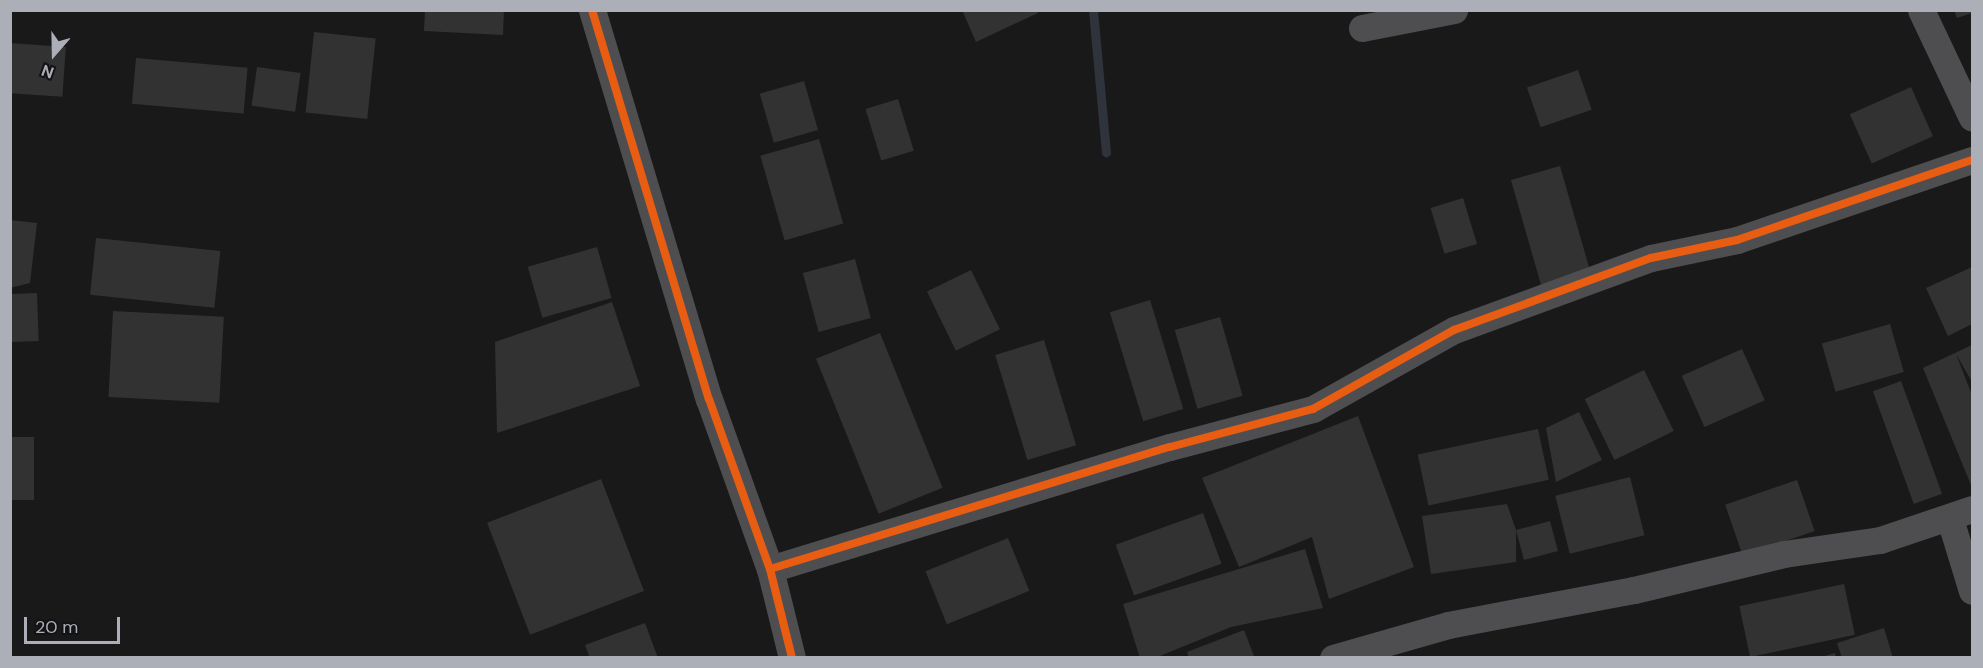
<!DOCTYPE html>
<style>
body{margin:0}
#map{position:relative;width:1983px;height:668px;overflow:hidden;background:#191919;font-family:"DM Sans",sans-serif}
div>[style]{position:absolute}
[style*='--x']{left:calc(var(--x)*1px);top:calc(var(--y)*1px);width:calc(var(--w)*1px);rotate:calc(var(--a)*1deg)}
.stream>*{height:9px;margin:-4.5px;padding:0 4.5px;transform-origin:4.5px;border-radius:4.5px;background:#2f343c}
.building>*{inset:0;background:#323233;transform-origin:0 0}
.minor>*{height:27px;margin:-13.5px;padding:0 13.5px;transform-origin:13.5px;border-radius:13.5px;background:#4e4e51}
.cycleway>*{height:8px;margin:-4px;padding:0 4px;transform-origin:4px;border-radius:4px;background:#e95d12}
span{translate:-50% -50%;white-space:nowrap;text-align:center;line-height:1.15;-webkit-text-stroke:4.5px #131315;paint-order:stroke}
.frame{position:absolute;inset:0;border:12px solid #acaeb8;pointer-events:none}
.north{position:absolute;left:24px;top:24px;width:60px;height:60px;-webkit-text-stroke:4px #131315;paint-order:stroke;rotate:200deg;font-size:16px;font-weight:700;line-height:24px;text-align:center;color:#acaeb8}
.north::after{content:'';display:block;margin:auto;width:21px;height:27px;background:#acaeb8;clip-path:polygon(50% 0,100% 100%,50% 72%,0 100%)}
.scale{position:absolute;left:24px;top:617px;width:96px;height:27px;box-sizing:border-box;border:3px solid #acaeb8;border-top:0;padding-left:8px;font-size:18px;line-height:21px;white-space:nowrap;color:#acaeb8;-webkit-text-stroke:4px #131315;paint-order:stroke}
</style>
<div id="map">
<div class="stream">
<i style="--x:1093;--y:10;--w:143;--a:84.8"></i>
</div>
<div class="building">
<i style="clip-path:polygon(425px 10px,504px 10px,503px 35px,424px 31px)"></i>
<i style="clip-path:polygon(962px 10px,1037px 10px,1038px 13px,976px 42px)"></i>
<i style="clip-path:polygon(1954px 10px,1972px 10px,1972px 13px,1957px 18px)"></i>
<i style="left:314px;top:32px;width:62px;height:81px;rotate:6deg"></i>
<i style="left:10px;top:43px;width:56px;height:50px;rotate:4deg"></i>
<i style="left:136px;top:58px;width:112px;height:46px;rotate:5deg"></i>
<i style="left:257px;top:67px;width:44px;height:39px;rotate:8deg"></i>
<i style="left:1578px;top:70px;width:42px;height:54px;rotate:71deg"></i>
<i style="left:804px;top:81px;width:51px;height:46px;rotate:74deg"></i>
<i style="left:1911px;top:87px;width:54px;height:67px;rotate:66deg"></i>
<i style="left:898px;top:99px;width:54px;height:34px;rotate:73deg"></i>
<i style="left:819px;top:139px;width:88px;height:61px;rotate:74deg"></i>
<i style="left:1560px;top:166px;width:111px;height:51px;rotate:74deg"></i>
<i style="left:1463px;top:198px;width:48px;height:34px;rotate:73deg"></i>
<i style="clip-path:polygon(10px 220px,37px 223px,30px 283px,10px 288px)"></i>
<i style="left:96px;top:238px;width:125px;height:57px;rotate:6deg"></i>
<i style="left:597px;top:247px;width:53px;height:72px;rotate:74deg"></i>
<i style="left:855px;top:259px;width:61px;height:54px;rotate:75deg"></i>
<i style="clip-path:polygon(1972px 267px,1972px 324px,1948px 336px,1926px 288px)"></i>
<i style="left:971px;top:270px;width:66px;height:49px;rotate:64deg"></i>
<i style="left:37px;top:293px;width:48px;height:27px;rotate:88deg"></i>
<i style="left:1150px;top:300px;width:114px;height:42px;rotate:73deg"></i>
<i style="clip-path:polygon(612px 302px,640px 386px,497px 433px,495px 342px)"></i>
<i style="left:113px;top:311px;width:111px;height:86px;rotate:3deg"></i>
<i style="left:1220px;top:317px;width:82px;height:47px;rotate:74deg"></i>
<i style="left:1890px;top:324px;width:50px;height:71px;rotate:74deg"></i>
<i style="left:880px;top:333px;width:167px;height:69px;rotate:68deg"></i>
<i style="left:1044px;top:340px;width:110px;height:51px;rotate:73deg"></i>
<i style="clip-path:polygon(1972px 345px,1972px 382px,1956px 354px,1972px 395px,1971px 485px,1923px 368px)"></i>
<i style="left:1742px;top:349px;width:56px;height:66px;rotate:66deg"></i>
<i style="left:1644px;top:370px;width:68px;height:66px;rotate:64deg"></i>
<i style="left:1901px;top:381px;width:120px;height:30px;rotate:70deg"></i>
<i style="clip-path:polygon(1579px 412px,1602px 460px,1556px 482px,1546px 428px)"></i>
<i style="clip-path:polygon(1358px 416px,1414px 567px,1329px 599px,1312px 537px,1239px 567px,1202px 478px)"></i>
<i style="left:1538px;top:429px;width:52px;height:123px;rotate:78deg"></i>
<i style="left:10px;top:437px;width:24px;height:63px"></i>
<i style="left:1630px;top:477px;width:60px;height:77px;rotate:76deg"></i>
<i style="left:601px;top:479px;width:120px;height:122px;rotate:69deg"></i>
<i style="left:1797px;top:480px;width:54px;height:76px;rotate:71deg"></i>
<i style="clip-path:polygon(1507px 504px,1516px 530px,1550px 521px,1558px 551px,1524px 560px,1516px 530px,1516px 562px,1431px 574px,1422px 516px)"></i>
<i style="left:1203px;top:513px;width:54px;height:93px;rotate:70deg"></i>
<i style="left:1008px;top:538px;width:57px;height:89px;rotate:68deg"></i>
<i style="clip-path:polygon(1305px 549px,1323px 608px,1231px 627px,1155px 658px,1140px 658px,1123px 604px)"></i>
<i style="left:1844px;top:584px;width:52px;height:107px;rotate:78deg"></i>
<i style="clip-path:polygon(645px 623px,658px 658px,590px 658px,585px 645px)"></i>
<i style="clip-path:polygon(1884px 628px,1893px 658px,1842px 658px,1837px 643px)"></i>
<i style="clip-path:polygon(1244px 630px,1254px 656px,1189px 658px,1187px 652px)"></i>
<i style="clip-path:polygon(1835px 653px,1836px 658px,1821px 658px,1821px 657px)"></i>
</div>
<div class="minor">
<i style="--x:592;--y:10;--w:406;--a:73.3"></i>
<i style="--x:709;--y:399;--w:181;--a:70.3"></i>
<i style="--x:770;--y:569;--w:92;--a:76.1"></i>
<i style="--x:1921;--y:10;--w:119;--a:64.7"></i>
<i style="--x:1362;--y:28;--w:94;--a:-11.1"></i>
<i style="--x:1950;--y:519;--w:75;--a:73"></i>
<i style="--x:770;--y:569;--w:418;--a:-17"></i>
<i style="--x:1170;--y:447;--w:148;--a:-14.9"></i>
<i style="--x:1313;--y:409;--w:162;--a:-29.3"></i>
<i style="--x:1454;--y:330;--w:210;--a:-20.1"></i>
<i style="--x:1651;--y:258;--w:88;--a:-11.8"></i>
<i style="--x:1737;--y:240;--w:248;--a:-18.8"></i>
<i style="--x:1333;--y:658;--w:120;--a:-16"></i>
<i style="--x:1448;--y:625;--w:189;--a:-10.7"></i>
<i style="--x:1634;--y:590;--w:154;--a:-13.5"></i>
<i style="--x:1784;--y:554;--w:97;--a:-8.3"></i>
<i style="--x:1880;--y:540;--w:97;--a:-18.6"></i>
</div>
<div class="cycleway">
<i style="--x:592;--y:10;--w:406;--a:73.3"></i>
<i style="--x:709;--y:399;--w:181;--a:70.3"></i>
<i style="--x:770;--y:569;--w:92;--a:76.1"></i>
<i style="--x:770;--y:569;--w:418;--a:-17"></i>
<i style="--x:1170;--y:447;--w:148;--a:-14.9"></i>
<i style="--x:1313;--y:409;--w:162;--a:-29.3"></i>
<i style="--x:1454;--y:330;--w:210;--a:-20.1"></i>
<i style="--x:1651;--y:258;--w:88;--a:-11.8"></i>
<i style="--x:1737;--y:240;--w:248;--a:-18.8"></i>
</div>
<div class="frame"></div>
<div class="north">N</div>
<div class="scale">20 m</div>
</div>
